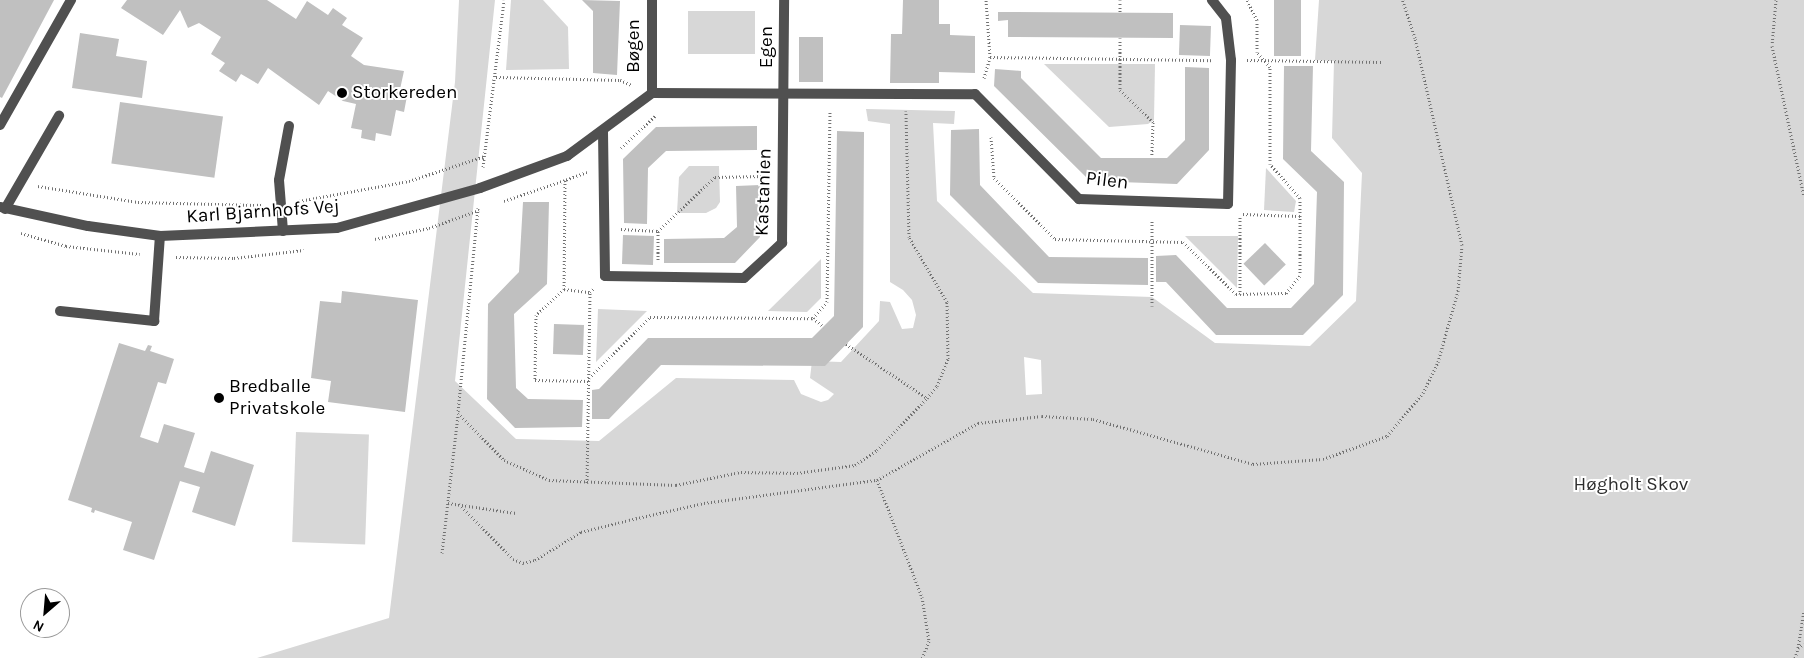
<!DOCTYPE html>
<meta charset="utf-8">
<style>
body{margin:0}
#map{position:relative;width:1804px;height:658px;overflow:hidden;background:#fff;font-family:Karla,sans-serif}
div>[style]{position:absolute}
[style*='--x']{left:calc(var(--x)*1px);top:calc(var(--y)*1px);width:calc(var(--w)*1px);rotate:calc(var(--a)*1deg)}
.green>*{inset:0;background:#d7d7d7;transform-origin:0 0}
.building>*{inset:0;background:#c0c0c0;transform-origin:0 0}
.path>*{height:3px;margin-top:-1.5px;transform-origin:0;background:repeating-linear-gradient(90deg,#727272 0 1px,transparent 0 3.5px)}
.service>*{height:10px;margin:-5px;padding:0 5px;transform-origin:5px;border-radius:5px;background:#505050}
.minor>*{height:10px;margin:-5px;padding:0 5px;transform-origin:5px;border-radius:5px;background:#505050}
.dots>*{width:14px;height:14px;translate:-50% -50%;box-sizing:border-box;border:2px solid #fff;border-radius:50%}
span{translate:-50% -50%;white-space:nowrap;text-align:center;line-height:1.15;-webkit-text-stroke:4px #fff;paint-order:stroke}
.street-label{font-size:19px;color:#000}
.poi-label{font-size:19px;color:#000}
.left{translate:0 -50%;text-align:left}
.park-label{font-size:19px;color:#2e2e2e}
.north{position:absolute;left:20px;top:588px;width:50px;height:50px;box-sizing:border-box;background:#fff;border:1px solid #999;border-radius:50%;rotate:207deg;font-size:14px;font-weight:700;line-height:20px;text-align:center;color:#000}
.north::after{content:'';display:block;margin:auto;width:18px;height:22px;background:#000;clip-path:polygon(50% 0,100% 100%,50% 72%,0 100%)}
</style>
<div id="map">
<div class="green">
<i style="clip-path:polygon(evenodd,459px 0,495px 0,455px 381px,516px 439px,599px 441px,676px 378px,794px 380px,801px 394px,821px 402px,828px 400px,834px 394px,810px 378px,812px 361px,841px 362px,879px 321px,880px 301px,890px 302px,902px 329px,913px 328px,916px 315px,912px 300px,903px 290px,890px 282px,890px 124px,868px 121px,866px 109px,955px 111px,954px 124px,933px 123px,937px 201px,1033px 293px,1152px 297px,1215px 343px,1310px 346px,1356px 301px,1362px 173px,1332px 138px,1334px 61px,1315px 60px,1319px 0,1804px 0,1804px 658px,257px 658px,389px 618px,455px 82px,459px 0,1024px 357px,1041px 360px,1042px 394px,1026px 395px,1024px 357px)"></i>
<i style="clip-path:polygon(511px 0,543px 0,568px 27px,569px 69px,506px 70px)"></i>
<i style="left:688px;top:11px;width:67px;height:43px"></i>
<i style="clip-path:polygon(1044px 64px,1155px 64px,1154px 120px,1148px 124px,1109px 127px)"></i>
<i style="clip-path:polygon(689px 166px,719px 166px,720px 202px,716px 208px,706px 213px,677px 213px,679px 177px)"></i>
<i style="clip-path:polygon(1266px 168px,1296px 201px,1294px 212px,1264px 210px)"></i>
<i style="clip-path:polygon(1185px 236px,1238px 236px,1237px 288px)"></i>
<i style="clip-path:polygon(821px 259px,821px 298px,807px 312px,768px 311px)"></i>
<i style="clip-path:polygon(598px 309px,647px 311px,596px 362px)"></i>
<i style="left:296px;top:432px;width:73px;height:110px;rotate:2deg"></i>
</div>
<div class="building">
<i style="clip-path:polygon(0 0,54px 0,2px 98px,0 97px)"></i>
<i style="clip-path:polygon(127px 0,267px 0,296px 19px,307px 1px,328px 15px,333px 8px,347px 18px,342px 25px,363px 38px,351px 56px,364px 65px,404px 71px,399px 94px,407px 96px,404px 112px,396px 110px,391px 136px,376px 133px,375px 141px,361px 138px,362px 130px,351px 128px,356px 104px,343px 101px,328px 91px,319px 105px,268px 68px,258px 84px,241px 74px,236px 82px,219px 71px,225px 63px,211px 54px,221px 37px,199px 23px,188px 28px,180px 10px,163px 35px,121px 8px)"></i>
<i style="clip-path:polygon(582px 0,620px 1px,617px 75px,593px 73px,593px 11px)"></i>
<i style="clip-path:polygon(903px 0,939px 0,939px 24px,950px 24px,950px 35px,975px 36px,975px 73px,939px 72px,939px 83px,890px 83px,891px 34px,902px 34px)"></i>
<i style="left:1274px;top:0;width:27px;height:56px"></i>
<i style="clip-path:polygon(998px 12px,1173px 13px,1173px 38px,1008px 37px,1008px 20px,998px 21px)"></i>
<i style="left:1180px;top:25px;width:31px;height:30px;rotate:2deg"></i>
<i style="clip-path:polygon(80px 33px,119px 39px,116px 56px,147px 61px,142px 98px,72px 88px)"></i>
<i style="left:799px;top:37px;width:24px;height:45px"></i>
<i style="clip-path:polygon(1284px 66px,1313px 66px,1311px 151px,1344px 182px,1343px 295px,1303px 335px,1216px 335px,1166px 282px,1156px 282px,1156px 256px,1176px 255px,1227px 308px,1291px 308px,1314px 284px,1317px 192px,1283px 159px)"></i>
<i style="clip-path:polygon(1185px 67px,1209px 68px,1209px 150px,1177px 184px,1090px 181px,994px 86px,995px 69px,1021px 71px,1021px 78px,1101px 158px,1167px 158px,1185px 140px)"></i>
<i style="left:120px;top:102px;width:104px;height:62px;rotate:8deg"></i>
<i style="clip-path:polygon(757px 126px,757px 150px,666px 151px,648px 168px,647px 224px,624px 223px,623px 159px,656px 127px)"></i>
<i style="clip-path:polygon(979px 129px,980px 185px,1049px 257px,1148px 258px,1148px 285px,1038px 283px,950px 195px,951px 130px)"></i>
<i style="clip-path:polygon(837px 131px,864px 132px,863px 327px,825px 366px,661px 365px,609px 419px,592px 419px,592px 390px,599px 389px,648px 338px,812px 338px,834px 316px)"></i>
<i style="clip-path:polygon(760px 185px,760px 237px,735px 263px,664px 263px,664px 239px,724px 238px,737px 227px,736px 186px)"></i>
<i style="clip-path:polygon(523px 202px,549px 202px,547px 284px,514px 314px,516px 388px,528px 399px,583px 400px,582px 427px,515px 428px,487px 399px,488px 304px,519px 272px)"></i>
<i style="left:623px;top:235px;width:31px;height:29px;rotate:2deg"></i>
<i style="left:1265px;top:243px;width:30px;height:30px;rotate:46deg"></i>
<i style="clip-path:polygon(342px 291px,418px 300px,405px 412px,328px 402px,331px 381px,311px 378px,320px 301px,341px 303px)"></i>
<i style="left:554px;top:324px;width:30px;height:30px;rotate:2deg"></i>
<i style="clip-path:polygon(119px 343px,145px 351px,148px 345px,152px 346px,150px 351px,174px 359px,166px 384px,158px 382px,140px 437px,158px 443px,164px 424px,195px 433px,184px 467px,204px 473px,211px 451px,254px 465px,235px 526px,192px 512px,200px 487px,180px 481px,154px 560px,123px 550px,132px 522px,95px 510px,94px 513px,91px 512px,92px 508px,68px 500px)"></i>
</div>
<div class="path">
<i style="--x:1120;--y:0;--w:13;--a:90"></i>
<i style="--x:1776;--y:0;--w:46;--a:95"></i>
<i style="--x:1772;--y:46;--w:153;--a:78"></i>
<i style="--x:1120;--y:38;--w:52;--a:90"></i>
<i style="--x:1120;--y:90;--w:46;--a:44.1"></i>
<i style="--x:1153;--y:122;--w:34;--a:92"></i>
<i style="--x:990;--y:57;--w:224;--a:0.8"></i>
<i style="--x:1247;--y:60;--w:135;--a:0.8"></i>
<i style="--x:496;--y:77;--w:124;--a:1.4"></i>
<i style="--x:620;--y:80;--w:13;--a:23"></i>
<i style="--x:984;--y:78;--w:22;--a:-74"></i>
<i style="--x:990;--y:57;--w:57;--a:-94"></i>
<i style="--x:991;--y:137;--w:41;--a:85.8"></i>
<i style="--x:994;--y:178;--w:86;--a:45"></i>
<i style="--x:1055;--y:239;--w:128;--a:1.3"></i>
<i style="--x:1183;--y:242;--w:74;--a:44.5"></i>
<i style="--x:1236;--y:294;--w:50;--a:-1.1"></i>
<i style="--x:1286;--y:293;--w:22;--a:-51"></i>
<i style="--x:1300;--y:276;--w:78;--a:-90"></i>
<i style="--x:1300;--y:198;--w:45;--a:-131.4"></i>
<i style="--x:1270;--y:164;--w:97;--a:-90"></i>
<i style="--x:1270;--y:67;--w:20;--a:-131"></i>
<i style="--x:1257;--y:52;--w:32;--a:-90"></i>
<i style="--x:1257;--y:20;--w:22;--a:-117"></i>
<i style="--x:621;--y:148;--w:48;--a:-43.3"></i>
<i style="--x:483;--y:167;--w:168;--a:-82.8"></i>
<i style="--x:587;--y:172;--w:23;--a:160"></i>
<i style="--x:565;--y:180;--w:109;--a:90.5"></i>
<i style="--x:564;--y:289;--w:38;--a:137"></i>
<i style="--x:536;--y:315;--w:65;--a:90.9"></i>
<i style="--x:535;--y:380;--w:54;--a:1.1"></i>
<i style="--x:38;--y:186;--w:101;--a:9.1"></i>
<i style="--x:138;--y:202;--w:125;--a:1.4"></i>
<i style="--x:299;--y:201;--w:112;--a:-10.3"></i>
<i style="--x:409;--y:181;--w:80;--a:-18.2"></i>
<i style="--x:504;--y:201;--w:65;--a:-19"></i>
<i style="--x:478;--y:208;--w:206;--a:95.6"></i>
<i style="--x:458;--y:413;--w:66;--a:45.6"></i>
<i style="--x:504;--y:460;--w:49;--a:24"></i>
<i style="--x:549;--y:480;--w:127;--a:2.3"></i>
<i style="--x:676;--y:485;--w:66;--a:-11.3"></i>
<i style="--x:741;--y:472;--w:56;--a:1"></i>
<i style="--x:797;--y:473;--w:59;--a:-7.9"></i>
<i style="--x:855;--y:465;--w:27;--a:-34"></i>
<i style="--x:877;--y:450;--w:72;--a:-46.1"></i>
<i style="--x:927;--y:398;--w:16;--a:-50"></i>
<i style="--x:937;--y:386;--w:29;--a:-68"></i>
<i style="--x:948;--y:359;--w:57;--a:-91"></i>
<i style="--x:947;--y:302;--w:75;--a:-120.3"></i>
<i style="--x:909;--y:237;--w:126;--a:-91.4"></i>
<i style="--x:1243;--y:214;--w:57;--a:2"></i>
<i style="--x:1240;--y:217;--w:77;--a:90"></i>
<i style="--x:621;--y:229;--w:37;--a:3"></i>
<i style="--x:658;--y:231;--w:79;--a:-43.5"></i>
<i style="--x:715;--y:177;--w:50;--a:-1.1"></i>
<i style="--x:658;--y:231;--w:29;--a:90"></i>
<i style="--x:21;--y:233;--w:47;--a:16.1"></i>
<i style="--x:66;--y:246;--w:74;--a:6.2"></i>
<i style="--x:375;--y:239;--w:55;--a:-11.5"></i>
<i style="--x:429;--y:228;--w:53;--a:-19.8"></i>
<i style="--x:176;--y:257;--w:58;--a:1"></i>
<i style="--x:234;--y:258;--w:70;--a:-6.5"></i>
<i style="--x:564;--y:289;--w:26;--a:7"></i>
<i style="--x:1152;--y:306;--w:86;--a:-90"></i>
<i style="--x:813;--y:318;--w:14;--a:39"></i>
<i style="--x:846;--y:344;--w:97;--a:33.7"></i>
<i style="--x:589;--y:378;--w:86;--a:-45"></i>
<i style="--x:650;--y:317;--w:163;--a:0.4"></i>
<i style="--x:813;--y:318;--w:21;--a:-49"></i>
<i style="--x:827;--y:302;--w:191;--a:-89.1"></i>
<i style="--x:877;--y:480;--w:125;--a:69"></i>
<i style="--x:922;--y:597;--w:45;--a:81"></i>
<i style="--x:929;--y:641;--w:18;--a:112"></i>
<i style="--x:587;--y:483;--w:191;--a:-89.1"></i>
<i style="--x:590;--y:292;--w:6;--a:-45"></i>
<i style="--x:448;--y:503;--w:69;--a:8.4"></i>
<i style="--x:459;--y:504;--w:77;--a:45.5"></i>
<i style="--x:513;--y:559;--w:11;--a:22"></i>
<i style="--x:523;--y:563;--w:12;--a:-14"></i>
<i style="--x:535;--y:560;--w:54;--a:-31.3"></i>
<i style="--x:581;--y:532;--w:49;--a:-14"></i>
<i style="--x:629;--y:520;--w:77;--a:-12.8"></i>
<i style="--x:704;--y:503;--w:175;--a:-7.6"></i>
<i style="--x:877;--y:480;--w:116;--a:-29.4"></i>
<i style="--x:978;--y:423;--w:64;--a:-6.2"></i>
<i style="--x:1042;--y:416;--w:51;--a:3.4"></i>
<i style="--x:1093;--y:419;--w:166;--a:15.7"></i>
<i style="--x:1253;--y:464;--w:70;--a:-4.1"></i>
<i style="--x:1323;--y:459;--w:68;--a:-19.8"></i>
<i style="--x:1387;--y:436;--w:56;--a:-50.1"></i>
<i style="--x:1423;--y:393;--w:34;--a:-64"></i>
<i style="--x:1438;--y:362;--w:74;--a:-74.3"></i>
<i style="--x:1458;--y:291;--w:46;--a:-85"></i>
<i style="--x:1462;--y:245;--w:212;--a:-102.8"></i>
<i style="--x:1415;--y:38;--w:40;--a:-108"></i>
<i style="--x:442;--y:553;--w:140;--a:-83.4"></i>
<i style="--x:1798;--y:648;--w:36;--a:-81"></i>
<i style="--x:1795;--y:658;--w:10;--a:-73"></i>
<i style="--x:1798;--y:648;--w:7;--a:-34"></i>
</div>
<div class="service">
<i style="--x:0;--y:125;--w:144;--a:-60.4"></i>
<i style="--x:5;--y:209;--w:108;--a:-59.9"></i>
<i style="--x:283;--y:231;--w:51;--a:-94.5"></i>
<i style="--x:279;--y:180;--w:55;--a:-79.5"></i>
<i style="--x:60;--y:311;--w:95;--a:6.1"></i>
<i style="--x:154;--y:321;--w:85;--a:-86"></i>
</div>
<div class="minor">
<i style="--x:652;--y:93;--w:93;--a:-90"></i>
<i style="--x:603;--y:132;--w:144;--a:89.2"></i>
<i style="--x:605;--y:276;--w:139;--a:0.8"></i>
<i style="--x:744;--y:278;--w:52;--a:-42.6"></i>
<i style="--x:782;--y:243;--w:243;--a:-89.5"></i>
<i style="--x:0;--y:207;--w:90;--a:12.2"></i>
<i style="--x:88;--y:226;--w:73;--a:7.9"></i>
<i style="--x:160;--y:236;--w:177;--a:-2.6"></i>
<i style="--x:337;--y:228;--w:148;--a:-15.6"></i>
<i style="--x:480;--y:188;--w:93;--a:-20.2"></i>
<i style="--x:567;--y:156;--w:106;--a:-36.5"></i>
<i style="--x:652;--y:93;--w:323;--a:0.2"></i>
<i style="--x:975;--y:94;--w:148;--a:45.3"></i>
<i style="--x:1079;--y:199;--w:149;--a:1.9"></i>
<i style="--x:1228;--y:204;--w:144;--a:-88.8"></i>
<i style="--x:1231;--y:60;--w:42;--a:-96.8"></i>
<i style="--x:1226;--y:18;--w:23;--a:-128"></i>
</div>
<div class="dots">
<i style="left:342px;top:93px;background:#000"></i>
<i style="left:219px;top:398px;background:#000"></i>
</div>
<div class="street-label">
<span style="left:634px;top:46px;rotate:-90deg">Bøgen</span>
<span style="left:767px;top:47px;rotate:-90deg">Egen</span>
<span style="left:1107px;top:181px;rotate:7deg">Pilen</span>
<span style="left:764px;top:192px;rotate:-88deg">Kastanien</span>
<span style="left:263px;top:212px;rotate:-4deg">Karl Bjarnhofs Vej</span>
</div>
<div class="poi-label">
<span class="left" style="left:352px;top:93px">Storkereden</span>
<span class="left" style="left:229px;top:398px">Bredballe<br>Privatskole</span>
</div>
<div class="park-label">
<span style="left:1631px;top:485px">Høgholt Skov</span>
</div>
<div class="north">N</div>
</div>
